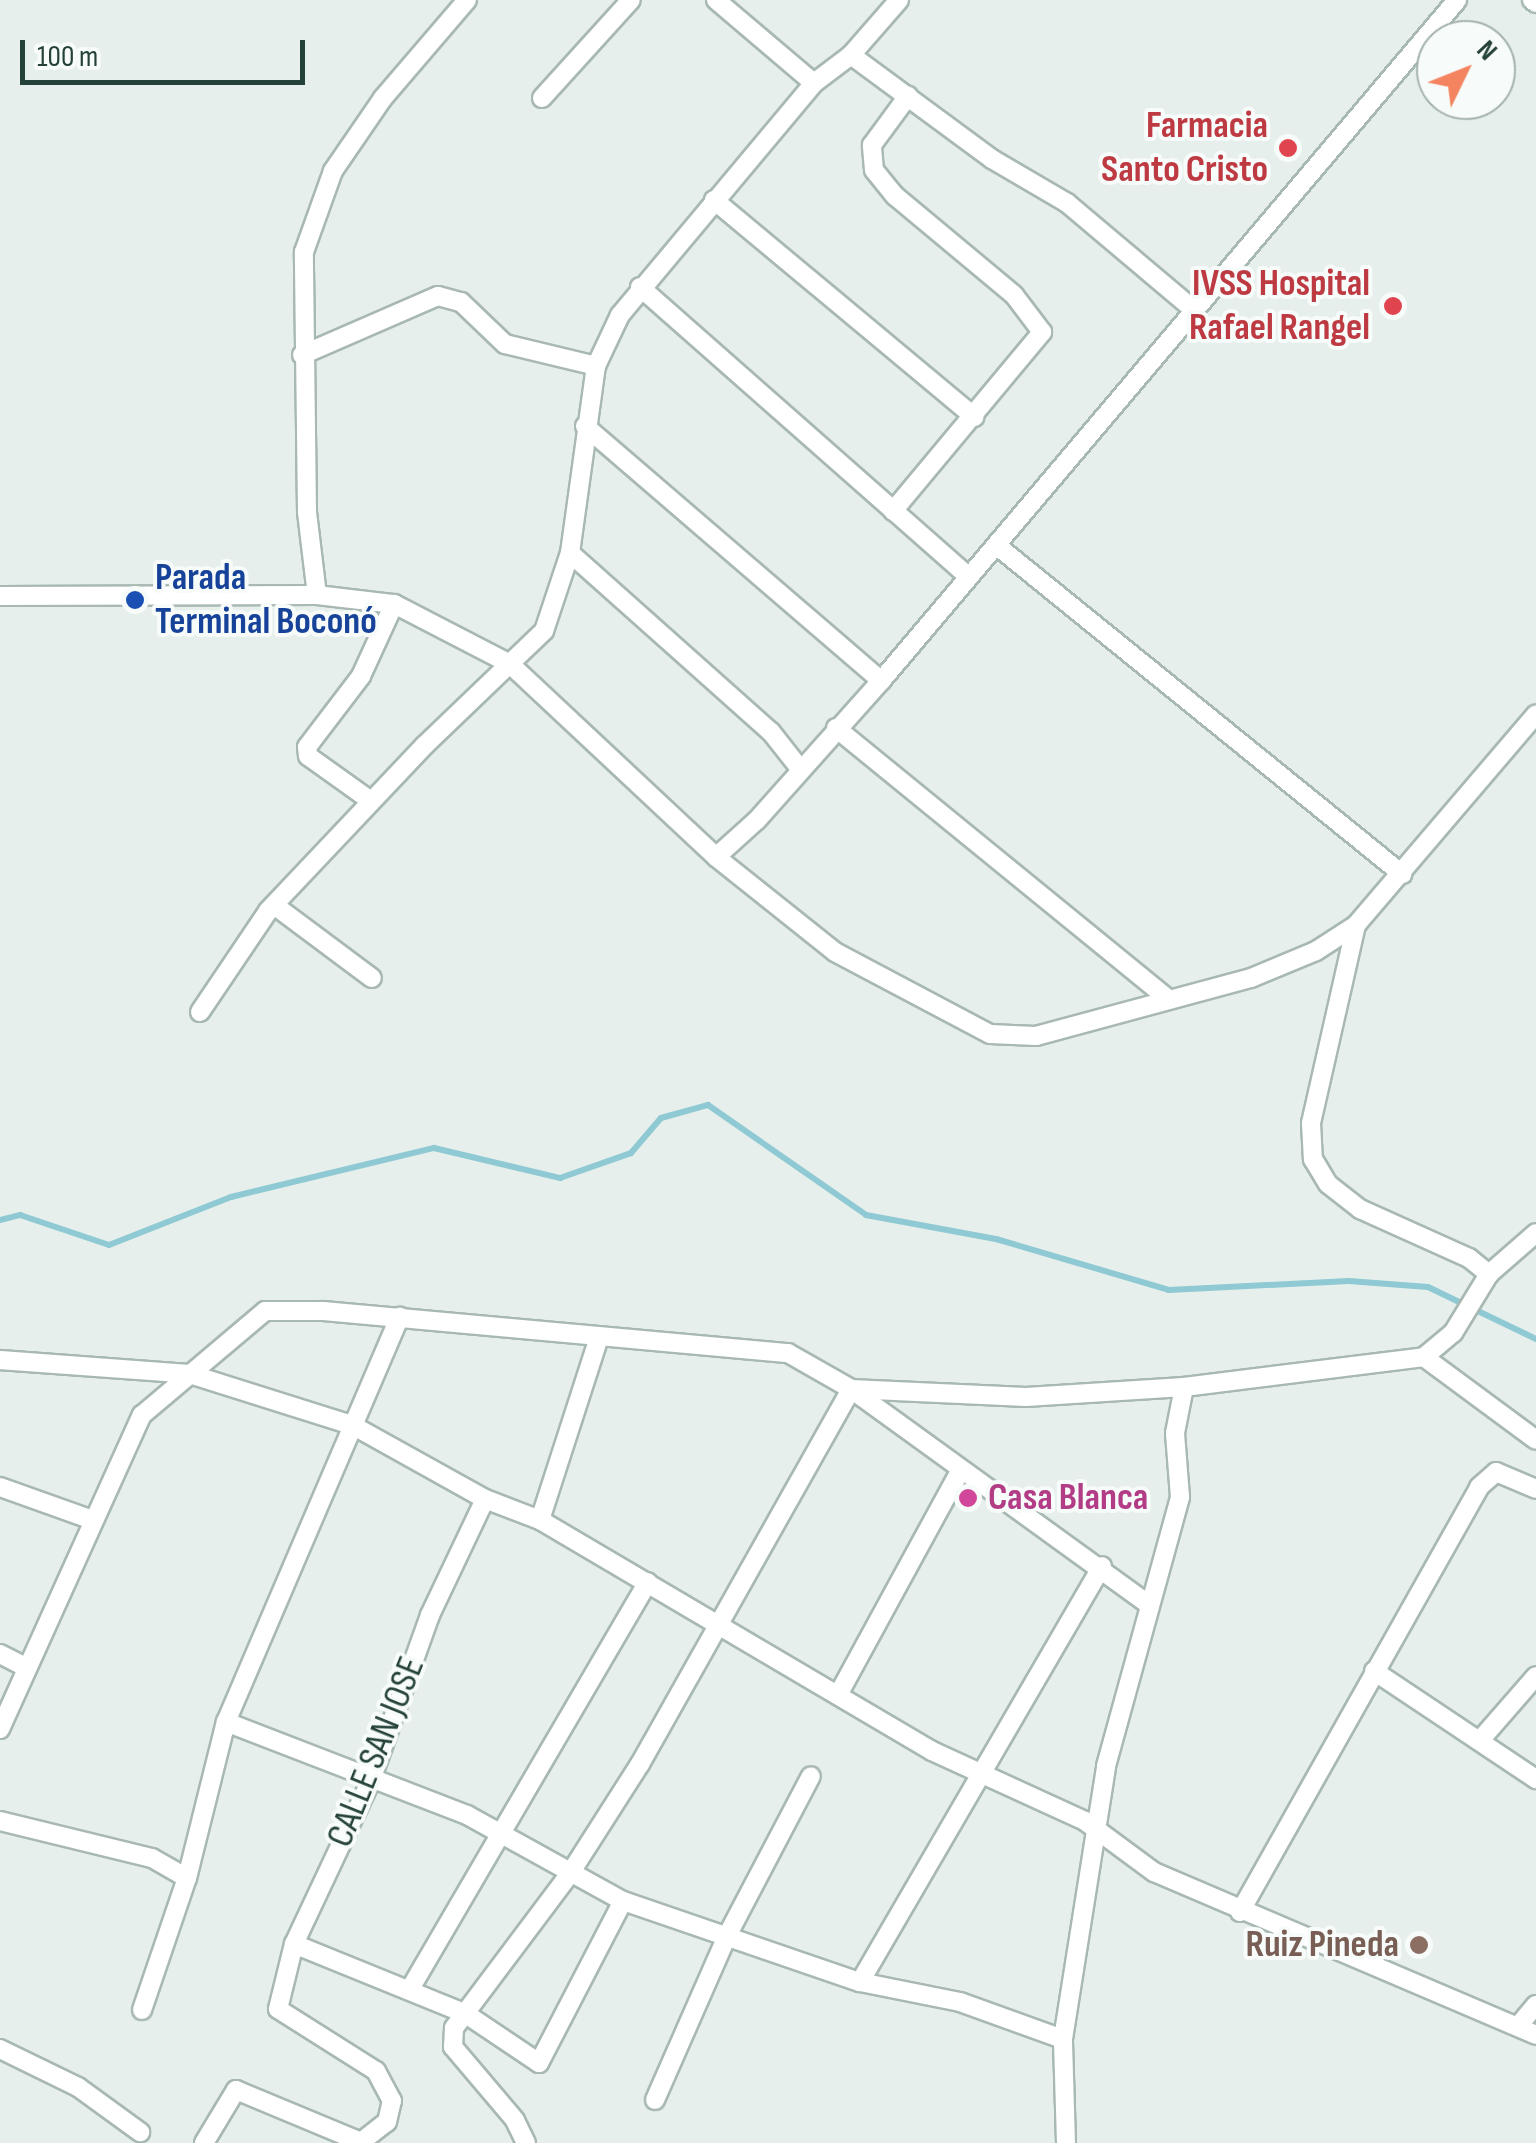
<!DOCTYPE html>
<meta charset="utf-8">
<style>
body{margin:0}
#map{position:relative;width:1536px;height:2143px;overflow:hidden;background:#e6efeb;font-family:"Sofia Sans Condensed",sans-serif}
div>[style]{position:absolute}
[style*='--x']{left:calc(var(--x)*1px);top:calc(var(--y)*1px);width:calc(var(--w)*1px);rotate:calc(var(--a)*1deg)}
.stream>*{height:6px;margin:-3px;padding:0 3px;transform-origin:3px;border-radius:3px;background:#8ec9d4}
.roads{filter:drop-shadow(2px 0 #a8b8b2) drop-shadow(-2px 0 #a8b8b2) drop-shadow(0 2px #a8b8b2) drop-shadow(0 -2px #a8b8b2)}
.street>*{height:18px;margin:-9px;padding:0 9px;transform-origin:9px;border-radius:9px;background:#fff}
.dots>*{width:28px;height:28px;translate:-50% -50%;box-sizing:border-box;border:5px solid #f7fbf9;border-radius:50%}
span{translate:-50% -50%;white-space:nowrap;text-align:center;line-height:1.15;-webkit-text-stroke:8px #f7fbf9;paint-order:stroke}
.health-label{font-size:38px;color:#be3a42;font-weight:700}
.right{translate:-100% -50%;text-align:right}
.transit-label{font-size:38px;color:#164399;font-weight:700}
.left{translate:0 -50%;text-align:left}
.hotel-label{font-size:38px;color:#b23c85;font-weight:700}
.street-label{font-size:38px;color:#24423a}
.education-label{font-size:38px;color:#785e54;font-weight:700}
.north{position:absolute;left:1416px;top:20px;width:100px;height:100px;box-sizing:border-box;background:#f7fbf9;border:2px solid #a3b1ad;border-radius:50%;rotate:47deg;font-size:28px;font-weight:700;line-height:40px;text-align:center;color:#24423a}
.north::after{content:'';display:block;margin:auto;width:35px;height:45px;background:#f4845f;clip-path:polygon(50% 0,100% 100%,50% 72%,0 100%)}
.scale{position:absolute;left:20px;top:40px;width:285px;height:45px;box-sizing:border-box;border:5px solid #24423a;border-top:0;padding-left:12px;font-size:30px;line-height:35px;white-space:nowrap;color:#24423a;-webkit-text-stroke:8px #f7fbf9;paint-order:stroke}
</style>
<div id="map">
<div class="stream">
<i style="--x:0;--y:1220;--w:21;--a:-14"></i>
<i style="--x:20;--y:1215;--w:94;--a:18.6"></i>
<i style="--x:109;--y:1245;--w:131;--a:-21.5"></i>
<i style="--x:231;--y:1197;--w:209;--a:-13.6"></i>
<i style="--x:434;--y:1148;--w:130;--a:13.4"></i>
<i style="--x:560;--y:1178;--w:75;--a:-19.4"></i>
<i style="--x:631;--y:1153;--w:46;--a:-49.4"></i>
<i style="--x:661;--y:1118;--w:49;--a:-15.5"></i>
<i style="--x:708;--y:1105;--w:193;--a:34.8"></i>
<i style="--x:866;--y:1215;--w:132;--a:10.5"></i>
<i style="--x:996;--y:1239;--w:180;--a:16.4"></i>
<i style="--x:1169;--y:1290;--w:180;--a:-2.9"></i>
<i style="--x:1349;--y:1281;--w:79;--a:4.3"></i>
<i style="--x:1428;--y:1287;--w:120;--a:25.7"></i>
</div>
<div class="roads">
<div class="street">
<i style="--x:716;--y:0;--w:128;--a:40.3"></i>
<i style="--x:1532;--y:0;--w:5;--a:37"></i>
<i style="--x:851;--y:55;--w:175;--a:36.4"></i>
<i style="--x:992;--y:159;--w:87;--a:30.4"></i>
<i style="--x:1067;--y:203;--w:165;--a:40.1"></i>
<i style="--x:542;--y:98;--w:132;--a:-47.8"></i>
<i style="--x:714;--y:200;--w:339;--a:39.8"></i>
<i style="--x:640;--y:287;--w:437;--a:41.4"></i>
<i style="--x:302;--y:355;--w:148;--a:-23.5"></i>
<i style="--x:438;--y:296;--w:24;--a:15"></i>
<i style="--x:461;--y:302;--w:61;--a:43.7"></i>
<i style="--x:505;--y:344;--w:94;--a:13.6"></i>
<i style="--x:585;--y:426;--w:391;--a:40.7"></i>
<i style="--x:893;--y:511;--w:233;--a:-50.2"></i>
<i style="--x:1042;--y:332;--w:46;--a:-127.1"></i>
<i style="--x:1014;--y:295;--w:155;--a:-140.2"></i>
<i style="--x:895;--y:196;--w:33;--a:-129"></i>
<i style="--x:874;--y:170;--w:25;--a:-95"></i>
<i style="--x:872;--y:145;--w:61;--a:-53.7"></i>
<i style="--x:996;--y:545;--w:523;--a:39.02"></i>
<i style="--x:570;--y:553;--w:269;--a:41.7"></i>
<i style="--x:771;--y:732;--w:48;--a:51.7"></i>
<i style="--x:317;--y:595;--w:84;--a:-96.9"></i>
<i style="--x:307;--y:512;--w:260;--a:-90.7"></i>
<i style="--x:304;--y:252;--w:86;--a:-70.3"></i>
<i style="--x:333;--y:171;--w:88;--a:-55.6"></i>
<i style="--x:383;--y:98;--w:129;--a:-49.4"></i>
<i style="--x:0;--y:596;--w:317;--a:-0.2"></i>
<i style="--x:317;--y:595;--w:78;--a:6.7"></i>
<i style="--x:394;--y:604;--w:131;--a:27.3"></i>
<i style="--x:510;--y:664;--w:282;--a:43.1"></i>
<i style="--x:716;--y:857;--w:152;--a:38.6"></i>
<i style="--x:835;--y:952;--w:175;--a:27.9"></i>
<i style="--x:990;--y:1034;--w:46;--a:2.5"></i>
<i style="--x:1036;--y:1036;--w:223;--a:-15.1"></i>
<i style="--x:1251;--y:978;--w:70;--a:-22.6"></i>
<i style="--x:1316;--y:951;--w:48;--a:-33"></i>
<i style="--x:1356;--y:925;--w:277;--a:-49.5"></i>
<i style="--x:836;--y:728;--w:429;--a:39.2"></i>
<i style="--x:371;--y:801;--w:77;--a:-144.5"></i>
<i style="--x:308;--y:756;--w:9;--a:-96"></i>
<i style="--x:307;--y:747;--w:89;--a:-52.7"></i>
<i style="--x:361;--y:676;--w:79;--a:-65.4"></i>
<i style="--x:716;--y:857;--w:55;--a:-42.1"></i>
<i style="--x:757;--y:820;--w:186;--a:-48.3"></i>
<i style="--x:881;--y:681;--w:892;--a:-49.77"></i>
<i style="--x:274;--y:905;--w:122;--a:36.7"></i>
<i style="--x:1356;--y:925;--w:203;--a:102.8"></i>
<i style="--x:1311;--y:1123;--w:36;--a:87"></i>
<i style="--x:1313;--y:1159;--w:29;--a:59"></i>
<i style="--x:1328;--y:1184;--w:41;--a:38"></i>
<i style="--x:1360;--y:1209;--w:120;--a:24.2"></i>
<i style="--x:1469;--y:1258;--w:26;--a:39"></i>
<i style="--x:200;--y:1012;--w:122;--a:-56"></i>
<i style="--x:268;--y:911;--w:228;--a:-46.6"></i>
<i style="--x:425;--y:745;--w:165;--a:-43.8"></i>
<i style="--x:544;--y:631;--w:82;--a:-71.6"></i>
<i style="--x:570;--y:553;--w:189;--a:-82.1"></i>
<i style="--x:596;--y:366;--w:56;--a:-64.8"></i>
<i style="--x:620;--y:315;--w:302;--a:-50.1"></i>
<i style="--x:814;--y:83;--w:46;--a:-37.1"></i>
<i style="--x:851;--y:55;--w:73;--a:-48.9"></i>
<i style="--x:1424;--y:1357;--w:139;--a:36.5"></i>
<i style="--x:0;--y:1360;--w:191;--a:4.2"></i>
<i style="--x:190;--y:1374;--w:170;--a:17.5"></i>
<i style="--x:352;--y:1425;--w:152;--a:29.1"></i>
<i style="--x:485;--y:1499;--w:59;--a:20.9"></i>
<i style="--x:540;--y:1520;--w:455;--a:30.5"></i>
<i style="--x:932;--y:1751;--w:168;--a:24.6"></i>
<i style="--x:1085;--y:1821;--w:86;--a:36.5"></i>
<i style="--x:1154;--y:1872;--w:415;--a:23.1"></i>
<i style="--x:0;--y:1487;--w:96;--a:19.6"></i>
<i style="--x:540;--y:1520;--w:192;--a:-72.1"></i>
<i style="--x:0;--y:1654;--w:30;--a:27"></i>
<i style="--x:1374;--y:1671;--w:195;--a:33.7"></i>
<i style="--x:838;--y:1695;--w:255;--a:-61.4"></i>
<i style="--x:226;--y:1722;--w:258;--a:21.1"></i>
<i style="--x:467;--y:1815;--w:178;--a:28.9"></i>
<i style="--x:623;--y:1901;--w:250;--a:18.9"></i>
<i style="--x:860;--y:1982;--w:102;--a:11.3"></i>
<i style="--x:960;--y:2002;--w:109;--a:19.8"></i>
<i style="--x:0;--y:1729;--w:345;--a:-65.7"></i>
<i style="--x:142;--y:1415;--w:161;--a:-40.2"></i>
<i style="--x:265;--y:1311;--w:59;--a:0"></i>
<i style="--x:324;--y:1311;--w:466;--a:5.2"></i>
<i style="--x:788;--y:1353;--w:73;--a:29.7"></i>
<i style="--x:851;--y:1389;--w:175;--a:2.6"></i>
<i style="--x:1026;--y:1397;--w:158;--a:-3.6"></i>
<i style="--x:1184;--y:1387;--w:242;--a:-7.1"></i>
<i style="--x:1424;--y:1357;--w:38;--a:-40"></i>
<i style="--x:1453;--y:1333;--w:69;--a:-58.6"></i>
<i style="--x:1489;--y:1274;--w:62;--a:-41.1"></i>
<i style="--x:1482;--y:1738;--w:82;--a:-48.9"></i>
<i style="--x:0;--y:1821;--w:156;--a:13.7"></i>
<i style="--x:152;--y:1858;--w:40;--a:29.7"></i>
<i style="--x:1240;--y:1912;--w:488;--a:-60.6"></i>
<i style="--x:1479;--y:1487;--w:23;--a:-41"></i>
<i style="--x:1496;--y:1472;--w:43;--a:23"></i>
<i style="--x:294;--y:1944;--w:186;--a:22.1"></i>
<i style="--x:466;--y:2014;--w:88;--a:33.9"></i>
<i style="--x:539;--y:2063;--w:182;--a:-62.6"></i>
<i style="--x:860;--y:1982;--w:481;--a:-59.8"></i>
<i style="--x:410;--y:1989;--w:471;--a:-59.7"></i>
<i style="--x:142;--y:2010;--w:139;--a:-71.2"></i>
<i style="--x:187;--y:1878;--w:161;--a:-76"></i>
<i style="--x:226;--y:1722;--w:441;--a:-66.8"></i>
<i style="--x:1519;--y:2025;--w:26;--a:-50"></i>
<i style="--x:0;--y:2049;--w:87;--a:26"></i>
<i style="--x:78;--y:2087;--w:77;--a:36"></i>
<i style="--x:655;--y:2100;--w:181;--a:-66.3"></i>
<i style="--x:728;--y:1934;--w:178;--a:-62.3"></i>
<i style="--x:204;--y:2143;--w:62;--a:-58.9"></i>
<i style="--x:236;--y:2090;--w:135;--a:22.6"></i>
<i style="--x:361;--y:2142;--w:33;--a:-38"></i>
<i style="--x:387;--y:2122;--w:22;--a:-77"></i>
<i style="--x:392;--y:2101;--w:34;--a:-118"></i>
<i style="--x:376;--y:2071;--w:116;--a:-147.7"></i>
<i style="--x:278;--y:2009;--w:67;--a:-76.2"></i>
<i style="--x:294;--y:1944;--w:181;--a:-64.8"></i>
<i style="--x:371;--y:1780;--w:175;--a:-70.3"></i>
<i style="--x:430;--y:1615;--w:128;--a:-64.6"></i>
<i style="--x:526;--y:2143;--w:25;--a:-116"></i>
<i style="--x:515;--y:2120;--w:96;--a:-130.3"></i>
<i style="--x:453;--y:2047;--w:19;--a:-87"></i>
<i style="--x:454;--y:2028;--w:191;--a:-53.1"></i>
<i style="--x:569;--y:1875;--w:132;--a:-57.4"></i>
<i style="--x:640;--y:1764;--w:430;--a:-60.6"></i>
<i style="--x:851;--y:1389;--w:367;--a:35.9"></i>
<i style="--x:1066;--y:2143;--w:104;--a:-91.7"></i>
<i style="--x:1063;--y:2039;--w:276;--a:-81"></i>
<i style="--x:1106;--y:1766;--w:279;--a:-74.6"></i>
<i style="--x:1180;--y:1497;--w:64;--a:-94.5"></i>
<i style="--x:1175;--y:1433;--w:47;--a:-78.9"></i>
</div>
</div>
<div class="dots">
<i style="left:1288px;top:148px;background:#e0444e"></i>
<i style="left:1393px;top:306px;background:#e0444e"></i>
<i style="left:135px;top:600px;background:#1a4fb4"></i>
<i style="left:968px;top:1498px;background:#d1479c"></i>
<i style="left:1419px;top:1945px;background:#8d6e63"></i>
</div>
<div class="health-label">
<span class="right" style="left:1268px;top:148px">Farmacia<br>Santo Cristo</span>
<span class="right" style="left:1370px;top:306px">IVSS Hospital<br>Rafael Rangel</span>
</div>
<div class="transit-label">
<span class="left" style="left:155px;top:600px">Parada<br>Terminal Boconó</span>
</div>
<div class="hotel-label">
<span class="left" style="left:988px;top:1498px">Casa Blanca</span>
</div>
<div class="street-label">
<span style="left:376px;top:1752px;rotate:-68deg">CALLE SAN JOSE</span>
</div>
<div class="education-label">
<span class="right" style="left:1399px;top:1945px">Ruiz Pineda</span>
</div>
<div class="north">N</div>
<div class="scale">100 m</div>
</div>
